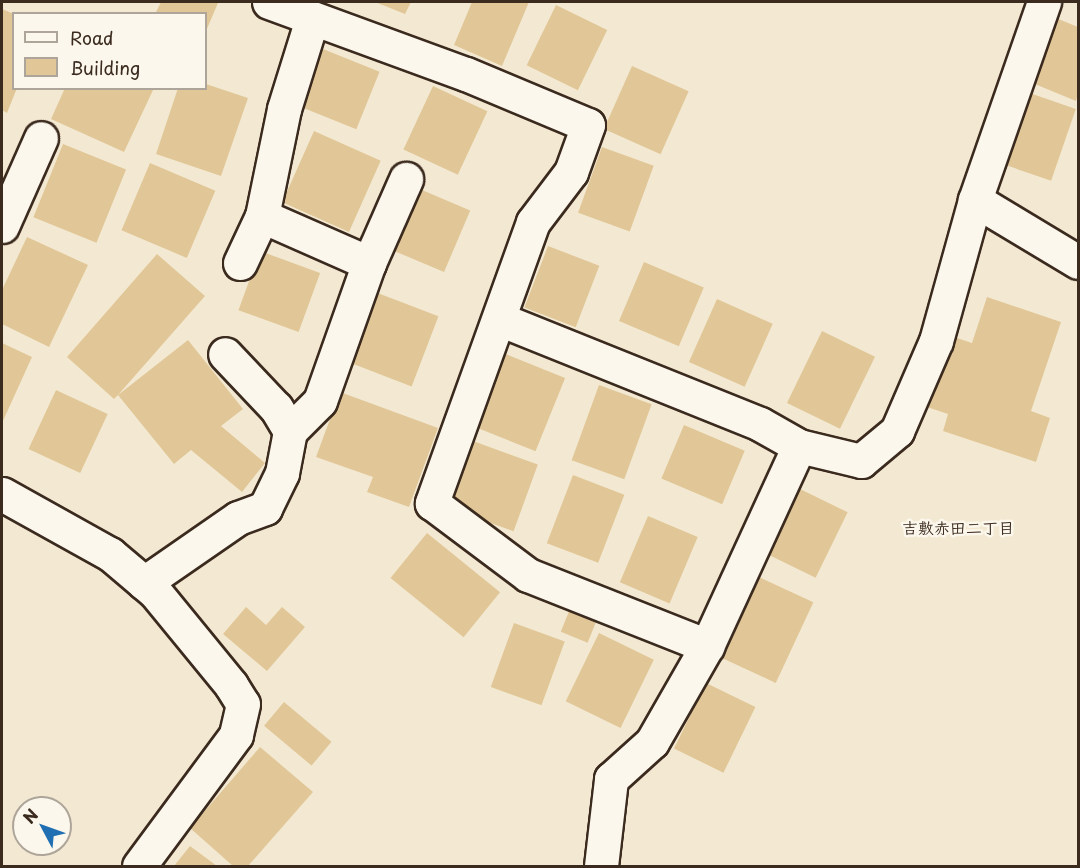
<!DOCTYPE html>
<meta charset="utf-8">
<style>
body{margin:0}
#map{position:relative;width:1080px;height:868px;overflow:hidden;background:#f3e9d2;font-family:"Playpen Sans","Klee One",sans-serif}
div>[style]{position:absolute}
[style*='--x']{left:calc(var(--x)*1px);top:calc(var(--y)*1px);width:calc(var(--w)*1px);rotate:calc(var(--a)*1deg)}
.building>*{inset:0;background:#e1c797;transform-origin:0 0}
.roads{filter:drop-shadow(2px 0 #3b2a1e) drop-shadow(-2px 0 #3b2a1e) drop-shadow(0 2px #3b2a1e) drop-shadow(0 -2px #3b2a1e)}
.minor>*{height:33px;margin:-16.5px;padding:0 16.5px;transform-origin:16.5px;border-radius:16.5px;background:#fbf7ec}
span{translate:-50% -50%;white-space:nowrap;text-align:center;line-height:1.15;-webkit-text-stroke:5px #fbf7ec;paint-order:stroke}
.neighbourhood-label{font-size:16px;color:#3b2a1e;font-weight:700}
.frame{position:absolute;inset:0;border:3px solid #3b2a1e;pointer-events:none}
.legend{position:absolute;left:12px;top:12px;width:195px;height:78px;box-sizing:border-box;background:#fbf7ec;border:2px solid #aea59a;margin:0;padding:8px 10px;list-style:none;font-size:18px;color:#3b2a1e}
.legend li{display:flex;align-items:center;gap:12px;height:30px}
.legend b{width:30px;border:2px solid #aea59a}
.north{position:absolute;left:12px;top:796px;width:60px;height:60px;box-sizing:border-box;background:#fbf7ec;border:2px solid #aea59a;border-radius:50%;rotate:311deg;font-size:16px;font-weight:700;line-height:24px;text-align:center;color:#3b2a1e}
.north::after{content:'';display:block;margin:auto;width:21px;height:27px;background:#1f6fb2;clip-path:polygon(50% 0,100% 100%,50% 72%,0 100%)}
</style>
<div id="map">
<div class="building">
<i style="clip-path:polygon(161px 2px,216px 2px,218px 3px,206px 31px,206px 14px,155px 14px)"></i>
<i style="clip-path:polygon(375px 2px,411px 2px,405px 14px)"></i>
<i style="clip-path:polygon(472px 2px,529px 2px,502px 66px,454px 45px)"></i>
<i style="left:556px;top:5px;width:57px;height:67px;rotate:26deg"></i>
<i style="clip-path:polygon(2px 9px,14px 14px,14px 88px,17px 88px,7px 113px,2px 110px)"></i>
<i style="clip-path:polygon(1051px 16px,1078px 27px,1078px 94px,1076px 101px,1025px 80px)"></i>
<i style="left:323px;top:49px;width:61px;height:62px;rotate:22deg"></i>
<i style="left:632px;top:66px;width:62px;height:69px;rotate:24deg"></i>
<i style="clip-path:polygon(206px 84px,248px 98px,221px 176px,156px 154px,178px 88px,206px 88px)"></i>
<i style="left:433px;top:86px;width:60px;height:70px;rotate:25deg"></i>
<i style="clip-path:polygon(65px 88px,154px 88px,124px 152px,51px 119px)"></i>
<i style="left:1021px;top:90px;width:58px;height:76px;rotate:19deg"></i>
<i style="left:314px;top:131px;width:73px;height:78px;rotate:24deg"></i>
<i style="left:63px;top:144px;width:68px;height:79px;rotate:22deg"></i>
<i style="left:602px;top:147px;width:55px;height:70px;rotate:20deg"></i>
<i style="left:150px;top:163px;width:71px;height:73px;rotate:23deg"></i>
<i style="left:415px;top:187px;width:60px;height:67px;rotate:23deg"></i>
<i style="clip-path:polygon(27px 237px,88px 265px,49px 347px,2px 324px,2px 290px)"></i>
<i style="left:548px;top:246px;width:55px;height:66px;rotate:21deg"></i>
<i style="left:260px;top:251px;width:64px;height:63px;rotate:20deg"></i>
<i style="clip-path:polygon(157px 254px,205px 296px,118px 395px,188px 340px,243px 409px,221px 426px,265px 463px,242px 492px,191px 450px,174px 464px,118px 395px,114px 399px,67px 357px)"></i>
<i style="left:644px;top:262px;width:65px;height:64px;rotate:23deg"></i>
<i style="left:375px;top:292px;width:68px;height:75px;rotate:21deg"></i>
<i style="clip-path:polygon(987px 297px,1061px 322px,1031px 411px,1050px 418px,1036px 462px,943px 431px,948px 414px,927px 407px,951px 336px,972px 343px)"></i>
<i style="left:717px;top:299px;width:61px;height:69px;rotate:24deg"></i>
<i style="left:822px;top:331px;width:59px;height:80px;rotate:26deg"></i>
<i style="clip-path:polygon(2px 343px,32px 357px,2px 423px)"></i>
<i style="left:503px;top:353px;width:67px;height:79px;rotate:22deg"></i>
<i style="left:599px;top:385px;width:56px;height:80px;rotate:20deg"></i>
<i style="left:56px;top:390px;width:57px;height:65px;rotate:25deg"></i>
<i style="clip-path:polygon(340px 392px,438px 428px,409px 507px,367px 492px,373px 477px,316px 457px)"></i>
<i style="left:684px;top:425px;width:66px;height:58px;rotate:23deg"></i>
<i style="left:473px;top:441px;width:69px;height:71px;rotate:20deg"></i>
<i style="left:573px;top:475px;width:55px;height:73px;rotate:21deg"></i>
<i style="left:800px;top:489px;width:53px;height:73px;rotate:26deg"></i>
<i style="left:648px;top:516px;width:54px;height:72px;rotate:23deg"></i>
<i style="left:427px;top:533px;width:94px;height:58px;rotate:39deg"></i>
<i style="left:759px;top:577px;width:60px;height:89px;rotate:25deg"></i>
<i style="left:572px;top:604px;width:29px;height:30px;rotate:22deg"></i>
<i style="clip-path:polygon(246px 607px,266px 625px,282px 607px,305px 627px,267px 671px,223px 634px)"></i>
<i style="left:514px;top:623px;width:54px;height:68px;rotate:20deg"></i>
<i style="left:599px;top:633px;width:61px;height:76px;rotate:26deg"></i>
<i style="left:706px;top:683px;width:55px;height:73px;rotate:26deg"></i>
<i style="left:284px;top:702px;width:62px;height:31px;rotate:40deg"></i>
<i style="clip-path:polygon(260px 747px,313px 792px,248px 866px,233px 866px,190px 828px)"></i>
<i style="clip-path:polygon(190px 846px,217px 866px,174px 866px)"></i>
</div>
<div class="roads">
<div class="minor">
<i style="--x:269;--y:2;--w:210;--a:20.1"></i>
<i style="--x:466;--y:74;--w:132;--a:22.7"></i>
<i style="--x:588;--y:125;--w:50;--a:109.9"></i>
<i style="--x:571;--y:172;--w:63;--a:127.2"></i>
<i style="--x:533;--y:222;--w:299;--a:109.8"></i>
<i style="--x:432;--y:503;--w:120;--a:36.9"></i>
<i style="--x:528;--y:575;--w:193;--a:21.6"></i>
<i style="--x:312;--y:19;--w:94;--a:107.3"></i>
<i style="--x:284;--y:109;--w:109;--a:101.6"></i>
<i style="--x:262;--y:216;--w:117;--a:23.7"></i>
<i style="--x:975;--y:200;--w:120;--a:31"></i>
<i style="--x:2;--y:226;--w:96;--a:-66.1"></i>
<i style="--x:240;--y:263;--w:52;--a:-64.9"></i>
<i style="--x:499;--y:319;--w:281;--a:21.9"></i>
<i style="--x:760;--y:424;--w:45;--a:29.4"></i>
<i style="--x:799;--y:446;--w:64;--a:13.6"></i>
<i style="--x:861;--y:461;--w:47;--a:-39.8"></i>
<i style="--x:897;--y:431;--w:98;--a:-66.6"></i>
<i style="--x:936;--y:341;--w:146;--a:-74.5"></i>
<i style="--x:975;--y:200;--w:210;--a:-70.8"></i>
<i style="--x:290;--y:431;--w:42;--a:-45"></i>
<i style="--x:320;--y:401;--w:146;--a:-70.5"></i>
<i style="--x:369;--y:263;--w:92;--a:-66.2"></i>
<i style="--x:2;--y:494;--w:124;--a:29.1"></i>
<i style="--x:110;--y:554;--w:59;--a:40.2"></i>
<i style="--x:155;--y:592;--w:120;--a:50.7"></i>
<i style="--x:231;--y:685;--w:22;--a:58"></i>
<i style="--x:243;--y:704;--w:32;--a:103"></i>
<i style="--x:236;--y:735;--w:163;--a:126.5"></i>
<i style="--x:144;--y:583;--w:114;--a:-34.7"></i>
<i style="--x:238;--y:518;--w:29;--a:-20"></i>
<i style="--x:265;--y:508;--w:39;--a:-64"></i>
<i style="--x:282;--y:473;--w:43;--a:-79.2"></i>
<i style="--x:290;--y:431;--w:27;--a:-121"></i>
<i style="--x:276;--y:408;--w:74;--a:-133.4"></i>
<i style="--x:601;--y:866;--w:88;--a:-83.4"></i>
<i style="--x:611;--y:779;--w:55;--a:-42.1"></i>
<i style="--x:652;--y:742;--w:111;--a:-60.2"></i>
<i style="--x:707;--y:646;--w:220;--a:-65.3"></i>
</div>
</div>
<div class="neighbourhood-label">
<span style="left:958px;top:527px">吉敷赤田二丁目</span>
</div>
<div class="frame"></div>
<ul class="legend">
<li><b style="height:8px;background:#fbf7ec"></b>Road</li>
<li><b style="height:16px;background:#e1c797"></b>Building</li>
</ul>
<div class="north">N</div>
</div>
